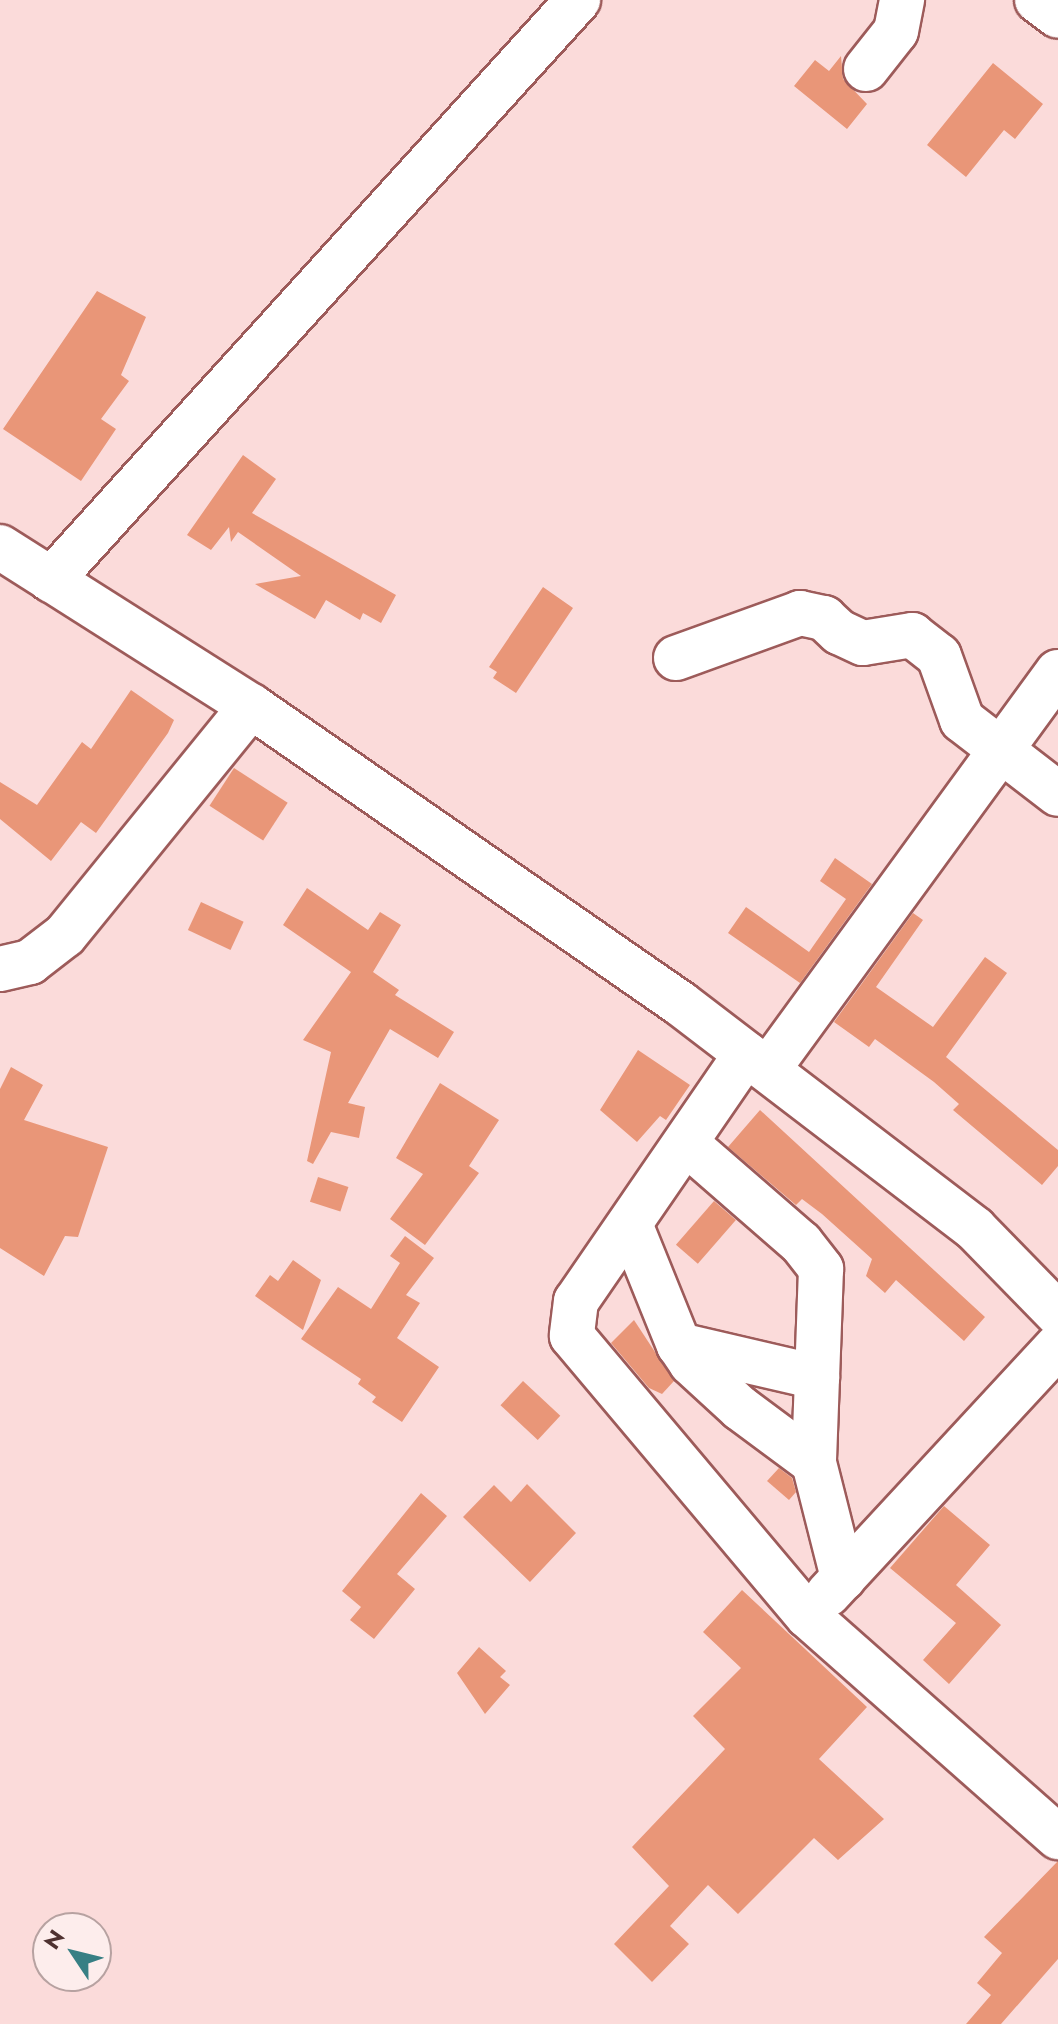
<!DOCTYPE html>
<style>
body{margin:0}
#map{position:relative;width:1058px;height:2024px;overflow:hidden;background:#fbdbda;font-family:Jost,sans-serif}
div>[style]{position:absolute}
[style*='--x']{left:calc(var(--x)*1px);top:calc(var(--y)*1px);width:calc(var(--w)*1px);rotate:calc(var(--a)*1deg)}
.building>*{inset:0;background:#e99678;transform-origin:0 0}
.roads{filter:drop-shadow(2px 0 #9d5b5a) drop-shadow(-2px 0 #9d5b5a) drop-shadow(0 2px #9d5b5a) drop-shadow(0 -2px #9d5b5a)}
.minor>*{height:44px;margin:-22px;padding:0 22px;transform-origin:22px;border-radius:22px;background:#fff}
span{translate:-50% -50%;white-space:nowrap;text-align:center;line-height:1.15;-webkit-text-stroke:8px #fdedec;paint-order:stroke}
.north{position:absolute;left:32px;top:1912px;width:80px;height:80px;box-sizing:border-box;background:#fdedec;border:2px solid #b7a2a1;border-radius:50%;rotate:305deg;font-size:22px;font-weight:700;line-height:32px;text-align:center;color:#4f3130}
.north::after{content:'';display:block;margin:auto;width:28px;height:36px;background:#377f84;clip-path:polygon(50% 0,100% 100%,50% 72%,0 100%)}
</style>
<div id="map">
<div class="building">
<i style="clip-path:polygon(841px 56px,843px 79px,867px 104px,847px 129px,794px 86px,815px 60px,829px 71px)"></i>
<i style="clip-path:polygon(993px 63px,1043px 104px,1015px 139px,1004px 130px,966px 177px,927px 145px)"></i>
<i style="clip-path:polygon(97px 291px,146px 317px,121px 375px,129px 381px,101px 419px,116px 429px,81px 481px,3px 429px)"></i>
<i style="clip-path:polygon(243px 455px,276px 479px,252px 513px,396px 595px,381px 623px,363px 613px,360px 620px,326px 600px,315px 619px,255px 584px,301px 576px,238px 532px,231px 542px,229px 527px,211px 550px,187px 535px)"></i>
<i style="clip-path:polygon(543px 587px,573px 608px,516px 693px,493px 678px,497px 672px,489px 667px)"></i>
<i style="clip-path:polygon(131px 690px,174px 720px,168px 733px,96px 833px,81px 822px,51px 861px,0 819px,0 782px,37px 805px,82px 742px,91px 749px)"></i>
<i style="left:234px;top:768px;width:64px;height:45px;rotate:33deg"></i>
<i style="clip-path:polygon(835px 858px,872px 884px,800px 983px,728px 933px,746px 907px,809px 952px,846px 899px,820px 881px)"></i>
<i style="clip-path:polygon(307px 888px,368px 930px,380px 912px,401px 925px,373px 972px,399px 990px,395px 995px,454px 1032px,438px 1058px,390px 1029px,348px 1103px,365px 1107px,359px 1138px,331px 1132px,313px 1164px,307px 1161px,331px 1052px,303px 1040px,351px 972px,283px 925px)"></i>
<i style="left:201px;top:902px;width:47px;height:31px;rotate:25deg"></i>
<i style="clip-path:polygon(913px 913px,923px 920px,876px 987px,933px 1027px,985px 957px,1007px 973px,946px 1057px,1058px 1150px,1058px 1166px,1042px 1185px,953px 1110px,959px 1104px,934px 1082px,875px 1039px,869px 1047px,834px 1022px)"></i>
<i style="clip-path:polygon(638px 1050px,690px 1085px,666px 1120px,660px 1116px,637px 1142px,600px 1110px)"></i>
<i style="clip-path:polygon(11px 1067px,43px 1085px,24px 1120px,108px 1147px,78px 1237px,65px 1236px,44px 1276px,0 1248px,0 1089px)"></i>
<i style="clip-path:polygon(440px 1083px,499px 1120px,469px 1166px,479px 1173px,425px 1245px,390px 1219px,423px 1174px,396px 1158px)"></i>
<i style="clip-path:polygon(760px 1110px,985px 1317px,964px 1341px,896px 1280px,885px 1293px,866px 1276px,872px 1259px,822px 1214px,802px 1199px,796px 1205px,728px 1147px)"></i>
<i style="left:318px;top:1177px;width:32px;height:26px;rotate:18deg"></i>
<i style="left:714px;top:1201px;width:29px;height:58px;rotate:41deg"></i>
<i style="clip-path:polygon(405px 1236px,434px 1258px,406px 1295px,420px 1303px,397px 1338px,439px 1367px,402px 1422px,372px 1402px,376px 1397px,358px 1384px,361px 1379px,301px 1339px,338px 1287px,371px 1309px,400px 1263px,390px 1256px)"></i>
<i style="clip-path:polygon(293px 1260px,321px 1280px,303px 1330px,255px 1296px,270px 1275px,278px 1281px)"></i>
<i style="clip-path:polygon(634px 1320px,674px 1381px,662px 1394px,649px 1388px,611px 1343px)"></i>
<i style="left:523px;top:1381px;width:51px;height:33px;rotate:43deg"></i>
<i style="clip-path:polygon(779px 1468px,792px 1478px,796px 1492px,789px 1500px,767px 1481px)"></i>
<i style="clip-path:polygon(527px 1484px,576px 1533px,530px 1582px,463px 1517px,494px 1485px,511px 1502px)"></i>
<i style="clip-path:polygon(421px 1493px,447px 1516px,397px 1574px,415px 1589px,374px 1639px,350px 1620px,361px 1607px,342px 1591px)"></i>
<i style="clip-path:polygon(944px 1506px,990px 1545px,956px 1585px,1001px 1625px,949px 1684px,923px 1660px,956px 1623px,890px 1568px)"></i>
<i style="clip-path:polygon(742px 1590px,867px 1707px,819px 1759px,884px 1819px,838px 1860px,814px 1838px,738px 1914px,708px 1885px,670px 1926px,689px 1944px,652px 1982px,614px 1944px,669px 1886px,632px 1847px,725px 1749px,693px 1716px,741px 1668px,703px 1632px)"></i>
<i style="clip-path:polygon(479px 1647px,506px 1671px,500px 1677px,510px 1685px,485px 1714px,457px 1673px)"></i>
<i style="clip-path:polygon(1058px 1861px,1058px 1959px,1001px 2024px,966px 2024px,991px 1995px,977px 1983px,1002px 1953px,984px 1937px)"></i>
</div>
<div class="roads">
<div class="minor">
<i style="--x:1037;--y:0;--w:26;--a:37"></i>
<i style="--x:866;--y:69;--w:48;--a:-51.7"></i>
<i style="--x:896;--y:31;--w:32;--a:-79"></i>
<i style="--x:0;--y:547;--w:297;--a:32.4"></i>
<i style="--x:251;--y:706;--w:523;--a:34.72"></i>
<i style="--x:681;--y:1004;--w:370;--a:37.4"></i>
<i style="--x:975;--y:1229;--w:119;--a:45.7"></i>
<i style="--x:51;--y:580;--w:784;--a:-47.74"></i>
<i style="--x:676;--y:658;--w:132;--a:-19.9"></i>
<i style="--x:800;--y:613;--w:25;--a:12"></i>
<i style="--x:824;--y:618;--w:21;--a:43"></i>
<i style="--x:839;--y:632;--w:26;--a:25"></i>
<i style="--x:863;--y:643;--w:50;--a:-9.3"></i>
<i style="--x:912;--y:635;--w:34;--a:38"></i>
<i style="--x:939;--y:656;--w:68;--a:70.2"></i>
<i style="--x:962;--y:720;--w:121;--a:37.6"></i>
<i style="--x:0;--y:969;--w:31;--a:-13"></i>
<i style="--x:30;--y:962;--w:44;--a:-37.6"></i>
<i style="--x:65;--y:935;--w:295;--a:-50.9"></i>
<i style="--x:746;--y:1054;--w:300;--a:124.5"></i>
<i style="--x:576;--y:1301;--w:35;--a:97"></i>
<i style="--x:572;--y:1336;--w:366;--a:49.9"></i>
<i style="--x:808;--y:1616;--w:334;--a:41.5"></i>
<i style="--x:769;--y:1068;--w:490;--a:-53.9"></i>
<i style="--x:687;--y:1144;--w:151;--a:41"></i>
<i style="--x:801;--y:1243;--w:33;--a:52"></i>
<i style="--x:821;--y:1269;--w:194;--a:92.1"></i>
<i style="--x:814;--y:1463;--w:119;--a:75.8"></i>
<i style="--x:630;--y:1224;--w:131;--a:68"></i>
<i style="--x:679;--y:1345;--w:22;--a:56"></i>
<i style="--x:691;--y:1363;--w:67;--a:42.6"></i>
<i style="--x:740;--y:1408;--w:92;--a:36.6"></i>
<i style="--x:679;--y:1345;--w:142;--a:13.1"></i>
<i style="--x:828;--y:1594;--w:338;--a:-47.2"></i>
</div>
</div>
<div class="north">N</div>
</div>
